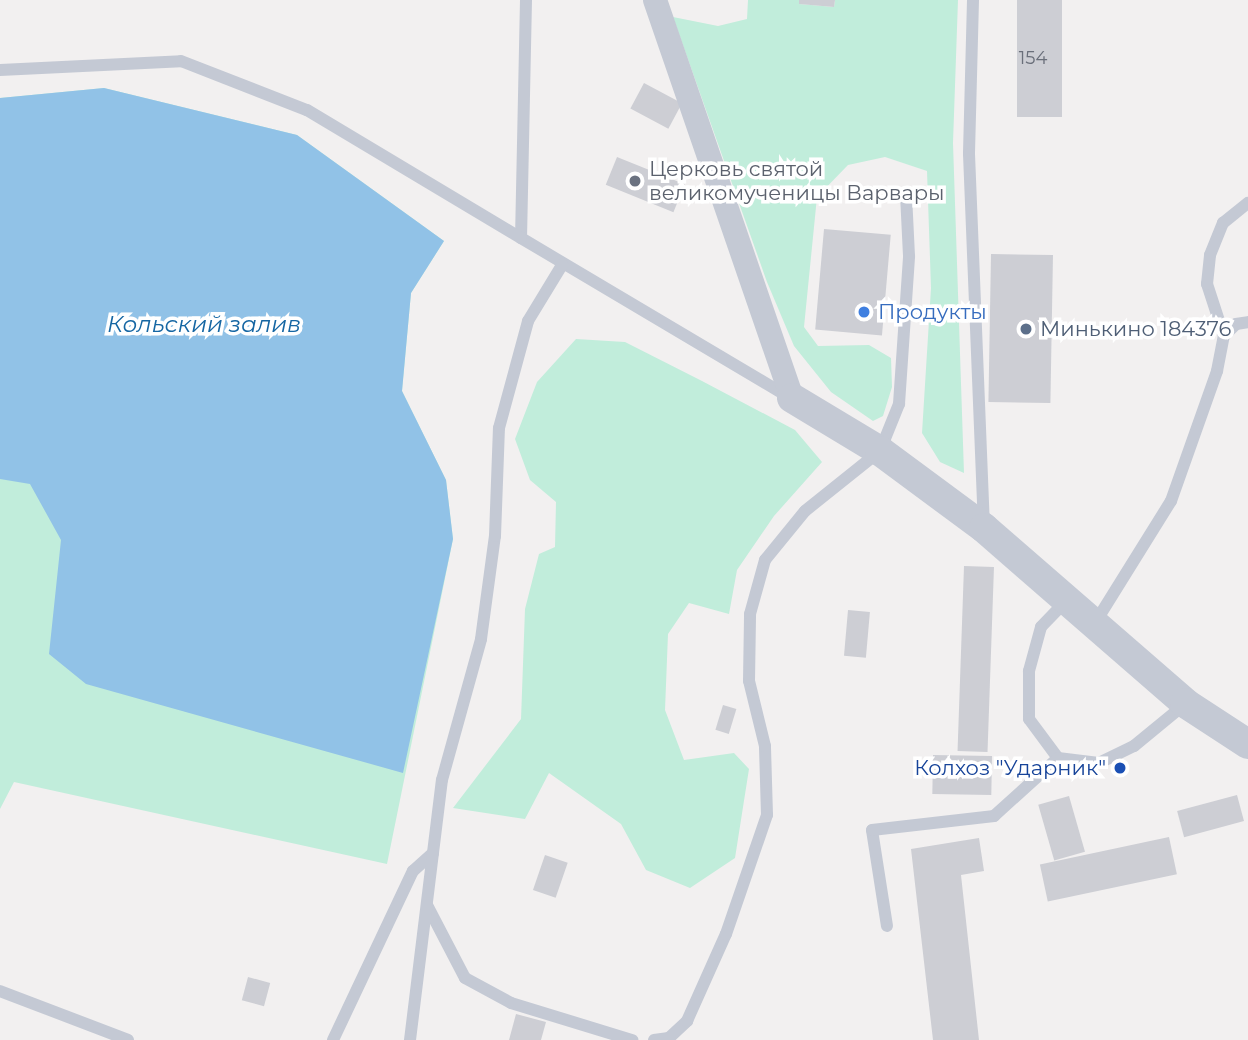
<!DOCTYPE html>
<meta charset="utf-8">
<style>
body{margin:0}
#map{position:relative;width:1248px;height:1040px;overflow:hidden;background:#f2f0f0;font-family:Montserrat,sans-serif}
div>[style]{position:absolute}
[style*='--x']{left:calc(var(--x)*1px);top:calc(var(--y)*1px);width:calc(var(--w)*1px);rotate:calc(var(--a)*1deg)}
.green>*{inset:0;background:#c1eddb}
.water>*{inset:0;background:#91c2e7}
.building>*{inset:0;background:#cdced4;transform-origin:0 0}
.service>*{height:12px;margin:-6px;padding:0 6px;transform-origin:6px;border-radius:6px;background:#c4c9d4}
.minor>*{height:24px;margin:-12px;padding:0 12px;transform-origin:12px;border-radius:12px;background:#c4c9d4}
.tertiary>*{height:30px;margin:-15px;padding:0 15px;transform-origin:15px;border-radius:15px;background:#c4c9d4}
.dots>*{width:19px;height:19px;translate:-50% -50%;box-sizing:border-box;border:4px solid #fff;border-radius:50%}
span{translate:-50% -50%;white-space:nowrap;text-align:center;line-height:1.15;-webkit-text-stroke:7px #fff;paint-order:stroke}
.number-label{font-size:18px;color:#6a6f7a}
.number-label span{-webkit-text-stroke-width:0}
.worship-label{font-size:21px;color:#5b616d}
.left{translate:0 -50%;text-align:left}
.shop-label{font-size:21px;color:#366cbe}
.service-label{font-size:21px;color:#4e5e75}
.transit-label{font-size:21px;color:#164399}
.right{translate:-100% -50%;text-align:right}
.water-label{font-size:23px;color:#1566a3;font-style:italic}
</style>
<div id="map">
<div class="green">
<i style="clip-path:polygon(748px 0,799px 0,799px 4px,834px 7px,835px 0,958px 0,953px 143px,964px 473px,940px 462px,922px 433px,931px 288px,927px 171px,885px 157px,848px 165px,817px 197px,804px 327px,818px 346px,869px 345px,891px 358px,892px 387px,883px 416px,873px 421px,831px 392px,794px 346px,767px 282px,673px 17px,718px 26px,747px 19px)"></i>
<i style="clip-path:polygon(104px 88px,297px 135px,444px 241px,411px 293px,402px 391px,446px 480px,453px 539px,387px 864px,14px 782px,0 809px,0 98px)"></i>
<i style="clip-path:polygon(576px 339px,625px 342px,702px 381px,795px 430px,822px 462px,774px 516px,737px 570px,729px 614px,689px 603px,668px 634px,665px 710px,684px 760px,734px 753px,749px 769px,735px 858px,690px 888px,646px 870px,621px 824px,549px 773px,525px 819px,453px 808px,521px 719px,525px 609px,539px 554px,555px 547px,556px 502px,530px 480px,515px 439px,537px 382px)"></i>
</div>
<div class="water">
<i style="clip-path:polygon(104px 88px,297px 135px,444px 241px,411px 293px,402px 391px,446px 480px,453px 539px,403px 773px,86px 684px,49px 654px,61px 540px,30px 484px,0 479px,0 98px)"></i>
</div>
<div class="building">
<i style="clip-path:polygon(799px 0,835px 0,834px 7px,799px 4px)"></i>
<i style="left:1017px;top:0;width:45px;height:117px"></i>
<i style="left:644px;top:83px;width:43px;height:29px;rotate:28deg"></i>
<i style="left:617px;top:157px;width:73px;height:30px;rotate:22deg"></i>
<i style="left:824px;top:229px;width:67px;height:101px;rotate:5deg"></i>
<i style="left:991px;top:254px;width:62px;height:148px;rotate:1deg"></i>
<i style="left:964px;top:566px;width:30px;height:185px;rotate:2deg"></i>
<i style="left:848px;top:610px;width:22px;height:46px;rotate:5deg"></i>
<i style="left:723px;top:705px;width:14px;height:26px;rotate:17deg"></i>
<i style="left:933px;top:755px;width:59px;height:39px;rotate:1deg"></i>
<i style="left:1237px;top:795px;width:27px;height:62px;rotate:75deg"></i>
<i style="left:1069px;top:796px;width:58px;height:32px;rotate:74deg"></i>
<i style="left:1169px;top:837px;width:38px;height:132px;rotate:78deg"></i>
<i style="clip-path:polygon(979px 838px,984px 871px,961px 875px,979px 1040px,933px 1040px,911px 849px)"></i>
<i style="left:545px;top:855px;width:24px;height:37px;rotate:19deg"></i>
<i style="left:248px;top:977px;width:23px;height:24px;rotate:15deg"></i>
<i style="clip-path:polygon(516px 1014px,546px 1022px,541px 1040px,509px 1040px)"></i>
</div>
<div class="service">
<i style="--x:526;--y:0;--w:238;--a:91.2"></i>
<i style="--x:521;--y:238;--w:312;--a:30.7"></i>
<i style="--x:973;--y:0;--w:154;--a:91.5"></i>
<i style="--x:969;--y:154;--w:370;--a:87.7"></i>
<i style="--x:0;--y:70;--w:181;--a:-2.8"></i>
<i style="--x:181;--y:61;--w:135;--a:21.3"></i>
<i style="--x:307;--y:110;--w:249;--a:30.9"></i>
<i style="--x:1224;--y:336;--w:55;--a:-108.1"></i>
<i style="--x:1207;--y:284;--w:29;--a:-84"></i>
<i style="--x:1210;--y:255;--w:35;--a:-68"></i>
<i style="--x:1223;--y:223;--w:32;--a:-39"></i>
<i style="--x:1066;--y:601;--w:36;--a:134"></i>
<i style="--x:1041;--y:627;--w:46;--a:105.3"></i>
<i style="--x:1029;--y:671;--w:48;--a:90"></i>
<i style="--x:1029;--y:719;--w:49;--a:53.4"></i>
<i style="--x:1058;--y:758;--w:41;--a:7"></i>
<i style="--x:1099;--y:763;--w:39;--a:-26"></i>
<i style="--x:1134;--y:746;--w:66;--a:-39.5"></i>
<i style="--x:1095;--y:623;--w:144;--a:-58.1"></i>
<i style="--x:1171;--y:501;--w:138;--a:-70.5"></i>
<i style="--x:1217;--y:371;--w:36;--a:-79"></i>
<i style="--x:1224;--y:336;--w:17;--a:-45"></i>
<i style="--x:1236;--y:324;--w:12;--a:-9"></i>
<i style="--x:427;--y:905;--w:82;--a:62.5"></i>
<i style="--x:465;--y:978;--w:52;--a:28.5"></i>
<i style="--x:511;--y:1003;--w:127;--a:17"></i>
<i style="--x:887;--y:926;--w:97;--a:-98.9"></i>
<i style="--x:872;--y:830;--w:123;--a:-6.5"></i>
<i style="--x:994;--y:816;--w:86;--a:-42.2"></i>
<i style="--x:0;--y:991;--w:137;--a:20.9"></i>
<i style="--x:333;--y:1040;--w:187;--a:-64.7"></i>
<i style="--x:413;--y:871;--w:27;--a:-42"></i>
<i style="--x:410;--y:1040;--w:262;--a:-83"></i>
<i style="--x:442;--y:780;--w:146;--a:-74.5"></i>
<i style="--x:481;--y:639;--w:104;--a:-82.3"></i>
<i style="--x:495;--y:536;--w:108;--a:-87.9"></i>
<i style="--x:499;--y:428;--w:111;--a:-74.8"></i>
<i style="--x:528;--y:321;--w:66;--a:-58.7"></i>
<i style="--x:654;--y:1040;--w:15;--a:-8"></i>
<i style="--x:669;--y:1038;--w:25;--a:-43"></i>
<i style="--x:687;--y:1021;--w:95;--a:-65.9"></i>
<i style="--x:726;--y:934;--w:126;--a:-71"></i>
<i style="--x:767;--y:815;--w:69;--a:-91.7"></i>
<i style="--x:765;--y:746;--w:67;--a:-103.8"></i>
<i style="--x:749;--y:681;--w:67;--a:-89.1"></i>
<i style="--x:750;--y:614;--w:56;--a:-74.5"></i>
<i style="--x:765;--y:560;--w:63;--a:-50.8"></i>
<i style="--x:805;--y:511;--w:96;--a:-38.7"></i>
<i style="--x:880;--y:451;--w:51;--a:-68"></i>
<i style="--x:899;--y:404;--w:148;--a:-86.1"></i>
<i style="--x:909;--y:256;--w:61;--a:-92.8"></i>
</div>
<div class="minor">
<i style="--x:655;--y:0;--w:421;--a:71"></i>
</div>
<div class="tertiary">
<i style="--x:792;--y:398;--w:103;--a:31.1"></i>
<i style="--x:880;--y:451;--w:129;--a:36.5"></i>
<i style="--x:984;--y:528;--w:267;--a:41"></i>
<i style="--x:1185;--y:703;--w:75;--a:33.1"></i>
</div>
<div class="dots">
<i style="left:635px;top:181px;background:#6b7280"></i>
<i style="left:864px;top:312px;background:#3f7fe0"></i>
<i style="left:1026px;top:329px;background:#5c6f8a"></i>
<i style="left:1120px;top:768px;background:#1a4fb4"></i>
</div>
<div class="number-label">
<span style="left:1033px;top:58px">154</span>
</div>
<div class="worship-label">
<span class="left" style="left:649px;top:181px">Церковь святой<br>великомученицы Варвары</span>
</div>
<div class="shop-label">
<span class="left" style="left:878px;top:312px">Продукты</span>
</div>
<div class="service-label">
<span class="left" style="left:1040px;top:329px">Минькино 184376</span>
</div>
<div class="transit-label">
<span class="right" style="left:1106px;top:768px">Колхоз "Ударник"</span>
</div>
<div class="water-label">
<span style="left:204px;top:324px">Кольский залив</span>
</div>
</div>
